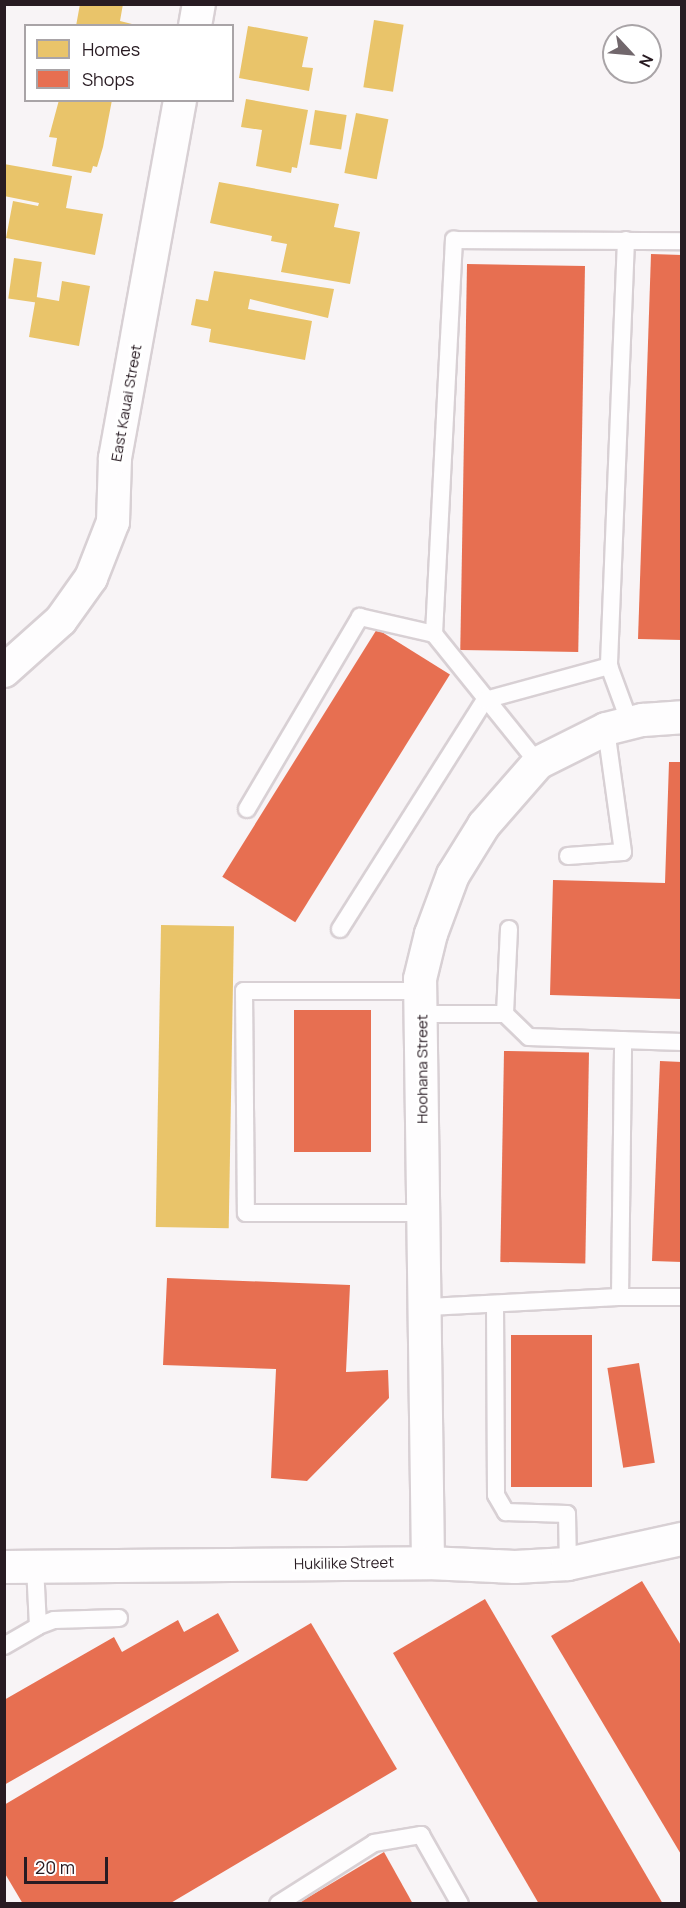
<!DOCTYPE html>
<style>
body{margin:0}
#map{position:relative;width:686px;height:1908px;overflow:hidden;background:#f8f4f6;font-family:Manrope,sans-serif}
div>[style]{position:absolute}
[style*='--x']{left:calc(var(--x)*1px);top:calc(var(--y)*1px);width:calc(var(--w)*1px);rotate:calc(var(--a)*1deg)}
.homes>*{inset:0;background:#e9c46a;transform-origin:0 0}
.shops>*{inset:0;background:#e76f51;transform-origin:0 0}
.roads{filter:drop-shadow(2px 0 #d8d0d4) drop-shadow(-2px 0 #d8d0d4) drop-shadow(0 2px #d8d0d4) drop-shadow(0 -2px #d8d0d4)}
.service>*{height:16px;margin:-8px;padding:0 8px;transform-origin:8px;border-radius:8px;background:#fefdfe}
.minor>*{height:32px;margin:-16px;padding:0 16px;transform-origin:16px;border-radius:16px;background:#fefdfe}
span{translate:-50% -50%;white-space:nowrap;text-align:center;line-height:1.15;-webkit-text-stroke:6px #fff;paint-order:stroke}
.street-label{font-size:15px;color:#281b22}
.frame{position:absolute;inset:0;border:6px solid #281b22;pointer-events:none}
.legend{position:absolute;left:24px;top:24px;width:210px;height:78px;box-sizing:border-box;background:#fff;border:2px solid #a9a4a7;margin:0;padding:8px 10px;list-style:none;font-size:18px;color:#281b22}
.legend li{display:flex;align-items:center;gap:12px;height:30px}
.legend b{width:30px;border:2px solid #a9a4a7}
.north{position:absolute;left:602px;top:24px;width:60px;height:60px;box-sizing:border-box;background:#fff;border:2px solid #a9a4a7;border-radius:50%;rotate:116deg;font-size:16px;font-weight:700;line-height:24px;text-align:center;color:#281b22}
.north::after{content:'';display:block;margin:auto;width:21px;height:27px;background:#71676c;clip-path:polygon(50% 0,100% 100%,50% 72%,0 100%)}
.scale{position:absolute;left:24px;top:1857px;width:84px;height:27px;box-sizing:border-box;border:3px solid #281b22;border-top:0;padding-left:8px;font-size:18px;line-height:21px;white-space:nowrap;color:#281b22;-webkit-text-stroke:4px #fff;paint-order:stroke}
</style>
<div id="map">
<div class="homes">
<i style="clip-path:polygon(80px 4px,123px 4px,120px 21px,140px 26px,76px 26px)"></i>
<i style="left:374px;top:20px;width:30px;height:68px;rotate:9deg"></i>
<i style="clip-path:polygon(248px 26px,308px 37px,302px 67px,313px 68px,309px 91px,239px 78px)"></i>
<i style="clip-path:polygon(246px 99px,308px 110px,297px 168px,292px 167px,291px 173px,256px 166px,262px 130px,241px 127px)"></i>
<i style="clip-path:polygon(59px 100px,112px 100px,103px 147px,97px 167px,93px 166px,91px 173px,52px 166px,57px 138px,49px 137px)"></i>
<i style="left:315px;top:110px;width:32px;height:35px;rotate:9deg"></i>
<i style="left:356px;top:113px;width:33px;height:61px;rotate:11deg"></i>
<i style="clip-path:polygon(4px 164px,72px 176px,66px 208px,103px 214px,95px 255px,6px 238px,13px 201px,38px 206px,39px 203px,4px 196px)"></i>
<i style="clip-path:polygon(219px 182px,339px 204px,334px 227px,360px 232px,350px 284px,281px 272px,287px 244px,271px 241px,272px 236px,210px 223px)"></i>
<i style="left:14px;top:258px;width:28px;height:41px;rotate:8deg"></i>
<i style="clip-path:polygon(214px 271px,334px 289px,328px 318px,250px 299px,248px 309px,312px 321px,305px 360px,209px 342px,211px 329px,191px 325px,196px 299px,208px 301px)"></i>
<i style="clip-path:polygon(62px 281px,90px 286px,79px 346px,29px 337px,36px 297px,59px 301px)"></i>
<i style="left:161px;top:925px;width:73px;height:302px;rotate:1deg"></i>
</div>
<div class="shops">
<i style="clip-path:polygon(651px 254px,682px 255px,682px 640px,638px 639px)"></i>
<i style="left:467px;top:264px;width:118px;height:386px;rotate:1deg"></i>
<i style="left:377px;top:629px;width:86px;height:292px;rotate:32deg"></i>
<i style="clip-path:polygon(669px 762px,682px 762px,682px 999px,550px 995px,553px 880px,665px 883px)"></i>
<i style="left:294px;top:1010px;width:77px;height:142px"></i>
<i style="left:504px;top:1051px;width:85px;height:211px;rotate:1deg"></i>
<i style="clip-path:polygon(660px 1061px,682px 1062px,682px 1262px,652px 1261px)"></i>
<i style="clip-path:polygon(167px 1278px,350px 1285px,346px 1372px,388px 1370px,389px 1398px,307px 1481px,271px 1478px,276px 1369px,163px 1365px)"></i>
<i style="left:592px;top:1335px;width:152px;height:81px;rotate:90deg"></i>
<i style="left:639px;top:1363px;width:101px;height:32px;rotate:81deg"></i>
<i style="clip-path:polygon(642px 1581px,682px 1647px,682px 1856px,551px 1636px)"></i>
<i style="clip-path:polygon(485px 1599px,663px 1904px,539px 1904px,393px 1653px)"></i>
<i style="clip-path:polygon(218px 1613px,239px 1651px,4px 1785px,4px 1700px,114px 1637px,122px 1652px,178px 1620px,184px 1632px)"></i>
<i style="clip-path:polygon(311px 1623px,397px 1769px,169px 1904px,23px 1904px,4px 1872px,4px 1805px)"></i>
<i style="clip-path:polygon(384px 1852px,413px 1904px,297px 1904px)"></i>
</div>
<div class="roads">
<div class="service">
<i style="--x:626;--y:240;--w:426;--a:92.3"></i>
<i style="--x:609;--y:666;--w:61;--a:69.8"></i>
<i style="--x:538;--y:763;--w:166;--a:-128.9"></i>
<i style="--x:434;--y:634;--w:395;--a:-87.1"></i>
<i style="--x:454;--y:240;--w:228;--a:0.3"></i>
<i style="--x:247;--y:809;--w:223;--a:-59.5"></i>
<i style="--x:360;--y:617;--w:76;--a:12.9"></i>
<i style="--x:568;--y:856;--w:55;--a:-4.2"></i>
<i style="--x:623;--y:852;--w:124;--a:-97.9"></i>
<i style="--x:340;--y:929;--w:271;--a:-57.7"></i>
<i style="--x:485;--y:700;--w:129;--a:-15.3"></i>
<i style="--x:509;--y:929;--w:85;--a:92.7"></i>
<i style="--x:505;--y:1014;--w:33;--a:44"></i>
<i style="--x:529;--y:1037;--w:153;--a:1.9"></i>
<i style="--x:421;--y:991;--w:177;--a:180"></i>
<i style="--x:244;--y:991;--w:222;--a:89.5"></i>
<i style="--x:246;--y:1213;--w:178;--a:0"></i>
<i style="--x:423;--y:1014;--w:82;--a:0"></i>
<i style="--x:620;--y:1297;--w:62;--a:0"></i>
<i style="--x:495;--y:1304;--w:191;--a:89.7"></i>
<i style="--x:496;--y:1495;--w:20;--a:60"></i>
<i style="--x:506;--y:1512;--w:61;--a:1.9"></i>
<i style="--x:567;--y:1514;--w:50;--a:88.9"></i>
<i style="--x:427;--y:1307;--w:193;--a:-3"></i>
<i style="--x:620;--y:1297;--w:257;--a:-89.3"></i>
<i style="--x:38;--y:1626;--w:17;--a:-21"></i>
<i style="--x:54;--y:1620;--w:65;--a:-1.8"></i>
<i style="--x:4;--y:1646;--w:39;--a:-30"></i>
<i style="--x:38;--y:1626;--w:60;--a:-92.9"></i>
<i style="--x:278;--y:1904;--w:114;--a:-32.4"></i>
<i style="--x:374;--y:1843;--w:48;--a:-9.7"></i>
<i style="--x:421;--y:1835;--w:79;--a:60.5"></i>
</div>
<div class="minor">
<i style="--x:195;--y:26;--w:22;--a:-80"></i>
<i style="--x:4;--y:671;--w:76;--a:-41.8"></i>
<i style="--x:61;--y:620;--w:52;--a:-54.5"></i>
<i style="--x:91;--y:578;--w:60;--a:-68.6"></i>
<i style="--x:113;--y:522;--w:64;--a:-88.2"></i>
<i style="--x:115;--y:458;--w:364;--a:-79.7"></i>
<i style="--x:428;--y:1563;--w:584;--a:-90.78"></i>
<i style="--x:420;--y:979;--w:46;--a:-76.3"></i>
<i style="--x:431;--y:934;--w:63;--a:-69.6"></i>
<i style="--x:453;--y:875;--w:59;--a:-58.2"></i>
<i style="--x:484;--y:825;--w:82;--a:-48.9"></i>
<i style="--x:538;--y:763;--w:76;--a:-26.6"></i>
<i style="--x:606;--y:729;--w:38;--a:-14"></i>
<i style="--x:643;--y:720;--w:39;--a:-4"></i>
<i style="--x:4;--y:1567;--w:424;--a:-0.5"></i>
<i style="--x:428;--y:1563;--w:87;--a:2.6"></i>
<i style="--x:515;--y:1567;--w:53;--a:-3.2"></i>
<i style="--x:568;--y:1564;--w:117;--a:-12.4"></i>
</div>
</div>
<div class="street-label">
<span style="left:126px;top:403px;rotate:-80deg">East Kauai Street</span>
<span style="left:422px;top:1069px;rotate:-90deg">Hoohana Street</span>
<span style="left:344px;top:1563px;rotate:-1deg">Hukilike Street</span>
</div>
<div class="frame"></div>
<ul class="legend">
<li><b style="height:16px;background:#e9c46a"></b>Homes</li>
<li><b style="height:16px;background:#e76f51"></b>Shops</li>
</ul>
<div class="north">N</div>
<div class="scale">20 m</div>
</div>
